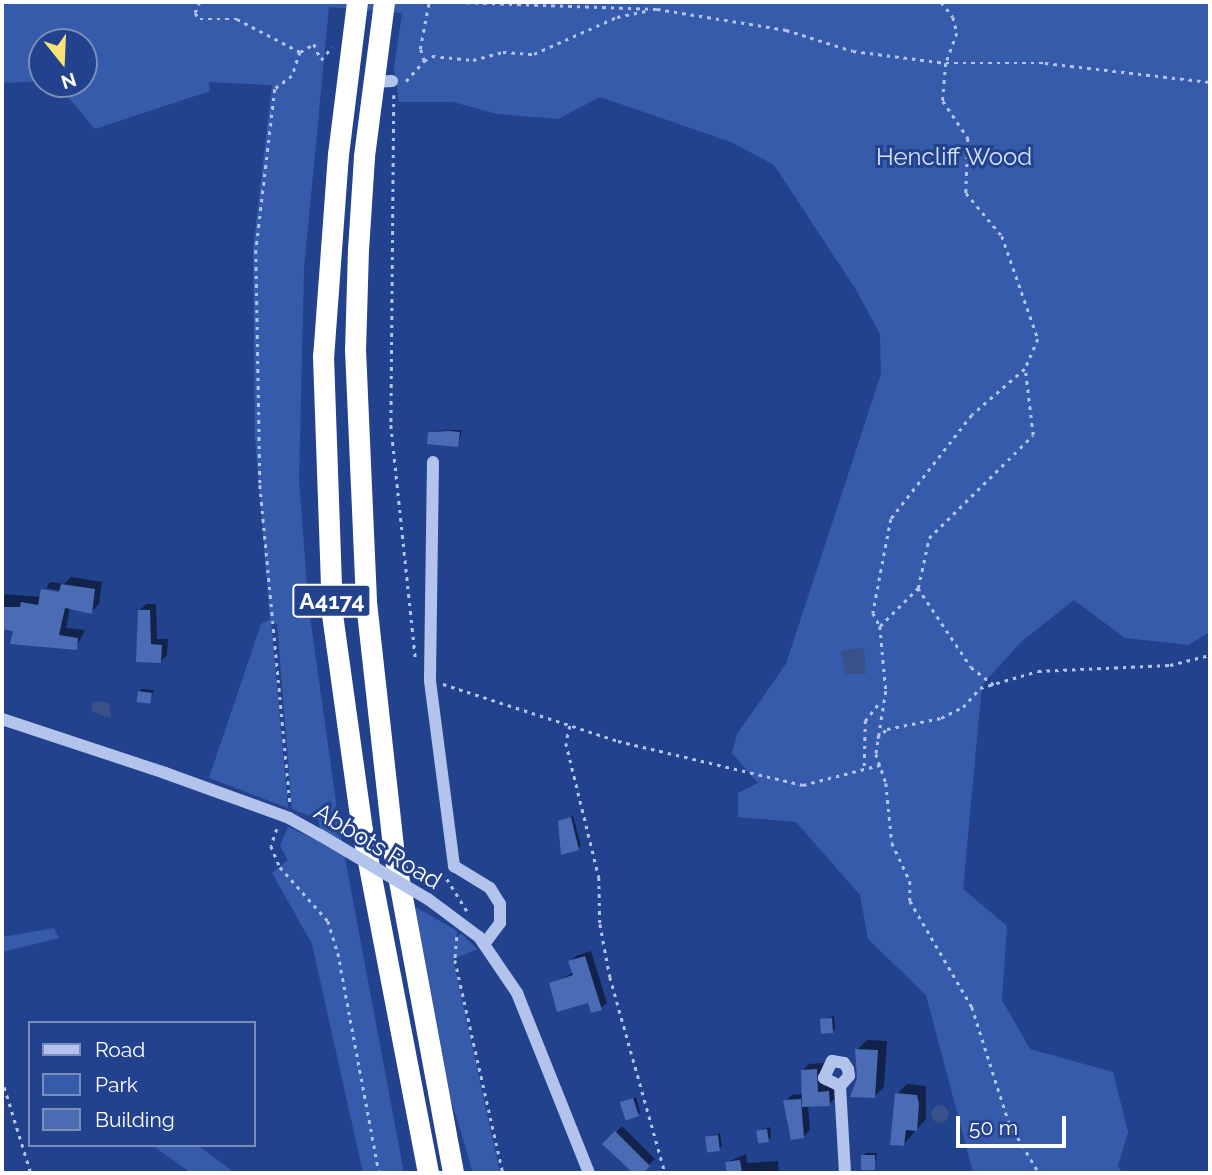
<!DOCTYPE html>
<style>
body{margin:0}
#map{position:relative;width:1212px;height:1175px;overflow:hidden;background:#23428e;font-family:Raleway,sans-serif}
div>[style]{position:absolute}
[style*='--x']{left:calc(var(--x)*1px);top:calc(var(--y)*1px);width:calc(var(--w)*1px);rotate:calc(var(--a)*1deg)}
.green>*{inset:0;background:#375bab}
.water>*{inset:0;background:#395189}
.round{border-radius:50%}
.shadow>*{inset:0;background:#0007}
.building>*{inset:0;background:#4b6bb5;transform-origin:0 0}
.path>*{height:2.5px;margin-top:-1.25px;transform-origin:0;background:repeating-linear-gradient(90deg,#b2c4ec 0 3.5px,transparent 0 8.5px)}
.minor>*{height:12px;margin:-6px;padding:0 6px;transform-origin:6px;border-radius:6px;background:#b2c4ec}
.highway>*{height:21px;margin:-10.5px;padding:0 10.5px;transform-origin:10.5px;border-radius:10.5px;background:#fff}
.minor-bridge>*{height:12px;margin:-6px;padding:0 6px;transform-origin:6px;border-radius:6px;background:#b2c4ec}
span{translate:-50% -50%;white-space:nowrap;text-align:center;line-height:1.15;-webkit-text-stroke:6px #23428e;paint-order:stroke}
.shield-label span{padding:2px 5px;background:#23428e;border:2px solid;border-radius:5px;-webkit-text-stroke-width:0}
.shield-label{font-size:23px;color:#fff;font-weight:700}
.park-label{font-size:24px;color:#d7e2f9}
.street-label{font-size:24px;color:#fff}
.frame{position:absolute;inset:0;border:4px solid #fff;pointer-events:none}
.legend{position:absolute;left:28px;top:1021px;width:228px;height:126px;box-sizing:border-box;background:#23428e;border:2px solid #7b8ebb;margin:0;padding:9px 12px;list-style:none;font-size:21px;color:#fff}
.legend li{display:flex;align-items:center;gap:14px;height:35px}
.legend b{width:35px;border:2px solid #7b8ebb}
.north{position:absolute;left:28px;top:28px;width:70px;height:70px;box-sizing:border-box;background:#23428e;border:2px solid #7b8ebb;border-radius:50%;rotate:162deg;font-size:19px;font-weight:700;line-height:28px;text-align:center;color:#fff}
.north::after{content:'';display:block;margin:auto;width:24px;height:32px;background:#f7e475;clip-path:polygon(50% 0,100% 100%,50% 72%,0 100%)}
.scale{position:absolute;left:956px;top:1116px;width:110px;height:32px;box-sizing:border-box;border:4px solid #fff;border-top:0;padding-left:9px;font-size:21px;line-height:24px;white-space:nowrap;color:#fff;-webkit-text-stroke:5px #23428e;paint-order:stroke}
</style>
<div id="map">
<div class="green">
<i style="clip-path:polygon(2px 2px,1210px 2px,1210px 632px,1188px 645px,1125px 638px,1074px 600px,1021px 642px,982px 685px,963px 889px,1007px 926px,1002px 1000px,1030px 1049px,1113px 1072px,1128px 1132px,1118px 1166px,1122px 1173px,973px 1172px,926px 995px,868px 939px,860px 895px,796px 822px,738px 817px,738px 793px,758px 783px,732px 753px,737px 734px,786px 664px,881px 374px,880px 334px,855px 288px,774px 165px,731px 142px,600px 97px,558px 119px,497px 114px,453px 102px,399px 102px,394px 68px,402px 13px,329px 7px,304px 269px,299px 479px,308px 602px,340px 831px,404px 1173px,363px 1173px,312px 944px,272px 873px,288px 860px,280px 846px,288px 827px,321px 842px,319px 820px,292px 809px,277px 624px,271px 620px,288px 808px,209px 778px,261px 624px,270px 619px,255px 438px,253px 249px,272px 85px,209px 82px,210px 91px,95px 129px,57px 84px,84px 84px,84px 42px,42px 42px,42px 81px,2px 83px)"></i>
<i style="clip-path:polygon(412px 905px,457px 931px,453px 959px,500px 1173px,473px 1173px,443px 1072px)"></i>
<i style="clip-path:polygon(54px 928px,59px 938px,2px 952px,2px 937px)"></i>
<i style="clip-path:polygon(461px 933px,477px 949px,454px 959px,453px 944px)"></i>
<i style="clip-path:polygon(152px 1145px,197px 1145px,235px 1173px,191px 1173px)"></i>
</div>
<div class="water">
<i style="clip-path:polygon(864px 648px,866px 674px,845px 674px,841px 651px)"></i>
<i style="clip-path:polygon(97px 701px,109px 703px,111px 718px,92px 712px,92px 703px)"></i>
<i class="round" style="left:931px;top:1105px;width:18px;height:18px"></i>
</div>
<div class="shadow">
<i style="clip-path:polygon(462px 430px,458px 445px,430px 433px,433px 431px)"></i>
<i style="clip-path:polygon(evenodd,71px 577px,102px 582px,99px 604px,91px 612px,70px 608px,66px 628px,85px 630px,76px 648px,2px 627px,2px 594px,41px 597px,50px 582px,64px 584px,71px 577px,46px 588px,68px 592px,68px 596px,46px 591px,46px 588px)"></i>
<i style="clip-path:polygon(146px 604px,156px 604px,157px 639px,168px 639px,167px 655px,161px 661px,138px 661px,140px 610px)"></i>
<i style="clip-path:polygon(142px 689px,154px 690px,149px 702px,139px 691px)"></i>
<i style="clip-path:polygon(573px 816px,581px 846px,578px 848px,559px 822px)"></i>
<i style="clip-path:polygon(591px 951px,607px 1003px,601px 1008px,551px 984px,574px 972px,570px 962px,576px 956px)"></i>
<i style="clip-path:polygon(834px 1016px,835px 1029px,832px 1032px,822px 1020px)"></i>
<i style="clip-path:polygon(867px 1040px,887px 1041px,884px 1087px,874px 1097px,859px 1078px,857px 1050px)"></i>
<i style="clip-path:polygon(823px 1063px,823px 1086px,835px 1086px,836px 1098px,829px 1104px,808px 1105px,810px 1130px,803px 1137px,785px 1101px,792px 1095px,804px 1094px,803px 1070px,809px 1064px)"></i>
<i style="clip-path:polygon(907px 1084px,926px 1086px,926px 1119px,904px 1144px,897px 1094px)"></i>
<i style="clip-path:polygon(636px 1097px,640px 1112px,638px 1115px,622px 1103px)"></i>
<i style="clip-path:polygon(622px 1126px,655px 1159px,640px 1173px,605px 1144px)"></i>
<i style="clip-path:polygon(770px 1127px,771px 1138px,768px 1141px,758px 1131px)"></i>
<i style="clip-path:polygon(720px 1133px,722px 1146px,719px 1149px,707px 1137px)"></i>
<i style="clip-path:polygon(866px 1153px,877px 1153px,874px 1169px,863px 1156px)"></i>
<i style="clip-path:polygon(746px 1154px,747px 1163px,778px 1161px,779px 1173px,728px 1173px,727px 1162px)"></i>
</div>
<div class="building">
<i style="clip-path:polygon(449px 431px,460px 432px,458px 447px,427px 444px,428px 432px)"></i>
<i style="clip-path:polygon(61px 584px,95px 589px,92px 614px,65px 608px,59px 635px,78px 638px,77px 650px,10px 644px,13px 631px,2px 629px,4px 607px,20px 607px,21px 602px,38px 605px,41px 589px,59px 592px)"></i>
<i style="clip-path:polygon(138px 610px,150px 610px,151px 644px,162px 645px,161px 663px,136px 662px)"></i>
<i style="left:138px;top:691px;width:14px;height:11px;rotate:8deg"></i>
<i style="clip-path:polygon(571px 817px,579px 850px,561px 855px,558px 821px)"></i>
<i style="clip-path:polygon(585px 956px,602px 1010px,591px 1013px,588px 1003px,557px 1012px,549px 983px,573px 975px,568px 961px)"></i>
<i style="left:832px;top:1018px;width:15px;height:12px;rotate:86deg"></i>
<i style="clip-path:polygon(855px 1049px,878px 1050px,875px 1098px,850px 1097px,857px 1078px)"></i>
<i style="clip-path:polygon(817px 1069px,818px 1092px,829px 1091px,830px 1106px,802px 1107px,801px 1070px)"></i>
<i style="clip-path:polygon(895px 1093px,917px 1095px,919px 1104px,917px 1131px,906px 1130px,904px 1146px,890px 1145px)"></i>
<i style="left:633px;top:1098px;width:19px;height:14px;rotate:72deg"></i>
<i style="clip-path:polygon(801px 1099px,804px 1138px,791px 1140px,783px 1100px)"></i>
<i style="left:767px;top:1129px;width:13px;height:11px;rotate:81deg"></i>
<i style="clip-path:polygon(615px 1131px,650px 1166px,643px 1173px,633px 1173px,602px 1144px)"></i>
<i style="left:718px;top:1135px;width:16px;height:13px;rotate:83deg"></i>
<i style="left:861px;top:1155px;width:14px;height:15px"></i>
<i style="clip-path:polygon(740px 1160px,742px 1173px,727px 1173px,725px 1162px)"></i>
</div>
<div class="path">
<i style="--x:200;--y:2;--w:12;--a:114"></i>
<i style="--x:195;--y:13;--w:8;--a:50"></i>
<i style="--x:200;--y:19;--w:37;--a:0"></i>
<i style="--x:237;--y:19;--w:71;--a:27.6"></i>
<i style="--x:300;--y:52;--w:25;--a:108"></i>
<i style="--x:292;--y:76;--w:21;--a:143"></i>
<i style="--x:275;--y:89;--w:162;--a:96.7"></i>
<i style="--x:256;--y:250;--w:235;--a:89"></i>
<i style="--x:260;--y:485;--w:320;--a:84.6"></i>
<i style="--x:458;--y:2;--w:199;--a:2"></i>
<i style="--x:657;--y:9;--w:131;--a:9.2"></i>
<i style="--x:786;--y:30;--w:70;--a:17.4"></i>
<i style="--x:853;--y:51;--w:94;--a:7.4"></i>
<i style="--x:946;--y:63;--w:99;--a:0"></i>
<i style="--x:1045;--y:63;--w:166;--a:6.6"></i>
<i style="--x:941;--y:2;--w:19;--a:51"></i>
<i style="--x:953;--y:17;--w:16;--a:76"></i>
<i style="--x:957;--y:33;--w:32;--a:110"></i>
<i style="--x:946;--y:63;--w:38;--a:95"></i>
<i style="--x:943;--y:101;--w:45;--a:56"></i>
<i style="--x:968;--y:138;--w:55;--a:92.1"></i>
<i style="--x:966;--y:193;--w:56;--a:50.1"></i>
<i style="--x:1002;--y:236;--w:109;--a:70.7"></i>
<i style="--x:1038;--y:339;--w:33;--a:113"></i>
<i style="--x:1025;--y:369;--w:70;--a:139"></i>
<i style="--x:972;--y:415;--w:132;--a:127.9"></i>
<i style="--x:891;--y:519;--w:96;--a:100.8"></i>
<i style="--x:873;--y:613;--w:15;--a:62"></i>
<i style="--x:880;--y:626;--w:65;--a:84.7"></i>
<i style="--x:886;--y:691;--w:64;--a:99"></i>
<i style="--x:876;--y:754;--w:31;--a:71"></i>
<i style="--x:886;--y:783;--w:60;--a:84.3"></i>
<i style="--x:892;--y:843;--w:42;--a:64.7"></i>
<i style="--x:910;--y:881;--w:20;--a:90"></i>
<i style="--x:910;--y:901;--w:123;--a:59.7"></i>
<i style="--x:972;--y:1007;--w:122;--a:72.3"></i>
<i style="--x:1009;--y:1123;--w:58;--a:59"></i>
<i style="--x:300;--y:52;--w:16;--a:-30"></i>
<i style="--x:314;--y:44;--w:17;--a:66"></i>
<i style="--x:321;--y:60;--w:17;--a:-50"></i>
<i style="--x:424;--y:61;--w:9;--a:-32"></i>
<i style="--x:432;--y:56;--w:41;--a:5.6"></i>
<i style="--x:473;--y:60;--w:31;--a:-15"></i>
<i style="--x:503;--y:52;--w:31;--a:4"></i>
<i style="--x:534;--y:54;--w:91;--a:-24"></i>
<i style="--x:617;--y:17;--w:34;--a:-12"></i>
<i style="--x:406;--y:81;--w:27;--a:-48"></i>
<i style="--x:424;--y:61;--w:13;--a:-108"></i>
<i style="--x:420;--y:49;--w:48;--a:-79.2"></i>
<i style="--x:394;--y:95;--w:330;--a:90.5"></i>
<i style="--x:391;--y:425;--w:237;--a:84"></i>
<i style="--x:918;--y:588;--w:95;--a:56.1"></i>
<i style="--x:971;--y:667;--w:29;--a:38"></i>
<i style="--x:880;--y:626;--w:54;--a:-45"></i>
<i style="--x:918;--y:588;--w:51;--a:-77.6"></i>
<i style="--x:929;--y:538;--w:146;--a:-44.7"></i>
<i style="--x:1033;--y:435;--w:66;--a:-96.9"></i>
<i style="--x:443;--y:684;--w:184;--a:18"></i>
<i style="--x:618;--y:741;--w:190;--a:13.4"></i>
<i style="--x:803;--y:785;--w:80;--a:-14.6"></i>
<i style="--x:570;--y:726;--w:17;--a:103"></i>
<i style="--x:566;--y:743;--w:138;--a:76.2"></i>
<i style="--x:599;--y:877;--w:47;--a:88.8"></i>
<i style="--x:600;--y:924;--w:54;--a:79.3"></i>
<i style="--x:610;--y:977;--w:204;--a:74.3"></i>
<i style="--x:877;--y:738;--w:13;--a:-42"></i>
<i style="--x:887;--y:729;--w:55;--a:-11.5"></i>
<i style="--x:941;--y:718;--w:25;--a:-27"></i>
<i style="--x:963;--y:707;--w:25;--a:-48"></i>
<i style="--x:980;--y:688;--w:60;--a:-16.3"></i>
<i style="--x:1038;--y:671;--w:132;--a:-2.6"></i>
<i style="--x:1170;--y:665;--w:41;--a:-14"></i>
<i style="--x:864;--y:766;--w:45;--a:-88.7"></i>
<i style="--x:865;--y:721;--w:24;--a:-52"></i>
<i style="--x:277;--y:829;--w:18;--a:109"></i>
<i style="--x:271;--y:846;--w:23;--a:67"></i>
<i style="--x:280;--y:867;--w:72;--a:48.4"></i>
<i style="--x:328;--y:921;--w:34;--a:73"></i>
<i style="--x:338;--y:953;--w:224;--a:79.4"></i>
<i style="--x:447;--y:879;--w:38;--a:58"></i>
<i style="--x:457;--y:937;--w:23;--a:95"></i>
<i style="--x:455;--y:960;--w:218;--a:77.3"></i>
<i style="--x:2;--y:1079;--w:98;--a:72.9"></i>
</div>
<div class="minor">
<i style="--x:373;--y:82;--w:19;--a:-3"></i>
<i style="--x:433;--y:462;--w:219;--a:90.8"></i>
<i style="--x:430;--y:681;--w:187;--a:82.6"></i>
<i style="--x:454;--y:866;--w:42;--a:31.4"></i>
<i style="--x:490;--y:888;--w:19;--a:58"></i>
<i style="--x:500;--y:904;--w:19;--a:90"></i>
<i style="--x:500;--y:923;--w:26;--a:127"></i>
<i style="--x:2;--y:719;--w:172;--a:18.3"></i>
<i style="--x:165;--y:773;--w:132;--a:19.9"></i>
<i style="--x:289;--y:818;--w:35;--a:29"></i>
<i style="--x:428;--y:899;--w:64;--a:36.7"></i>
<i style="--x:479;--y:937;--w:68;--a:55.8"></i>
<i style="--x:517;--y:993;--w:194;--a:68.2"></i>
<i style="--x:840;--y:1086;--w:18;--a:-153"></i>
<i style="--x:824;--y:1078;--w:19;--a:-65"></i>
<i style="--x:832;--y:1061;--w:12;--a:9"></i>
<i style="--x:844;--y:1063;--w:7;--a:56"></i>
<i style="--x:848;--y:1069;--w:7;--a:82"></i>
<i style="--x:849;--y:1076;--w:13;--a:132"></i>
<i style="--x:840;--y:1086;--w:87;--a:86.7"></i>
</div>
<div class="highway">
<i style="--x:357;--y:2;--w:153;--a:97.1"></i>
<i style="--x:338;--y:154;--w:203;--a:94.2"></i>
<i style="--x:323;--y:356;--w:258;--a:88"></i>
<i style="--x:332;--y:614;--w:218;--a:82.1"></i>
<i style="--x:362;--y:830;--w:349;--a:79.1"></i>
<i style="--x:384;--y:2;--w:156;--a:97.4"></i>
<i style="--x:364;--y:157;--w:92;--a:93.7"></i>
<i style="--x:358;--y:249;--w:100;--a:91.7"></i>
<i style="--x:355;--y:349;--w:253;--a:87.5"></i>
<i style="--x:366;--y:602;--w:254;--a:83.7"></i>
<i style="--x:394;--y:854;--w:324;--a:79.5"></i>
</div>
<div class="minor-bridge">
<i style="--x:320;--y:835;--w:126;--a:30.7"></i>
</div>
<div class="shield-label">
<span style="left:332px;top:601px">A4174</span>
</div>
<div class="park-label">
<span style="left:954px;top:157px">Hencliff Wood</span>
</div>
<div class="street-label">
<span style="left:378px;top:846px;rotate:31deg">Abbots Road</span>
</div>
<div class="frame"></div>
<ul class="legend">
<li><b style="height:9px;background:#b2c4ec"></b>Road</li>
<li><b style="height:19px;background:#375bab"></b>Park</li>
<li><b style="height:19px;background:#4b6bb5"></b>Building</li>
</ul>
<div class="north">N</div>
<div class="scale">50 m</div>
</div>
